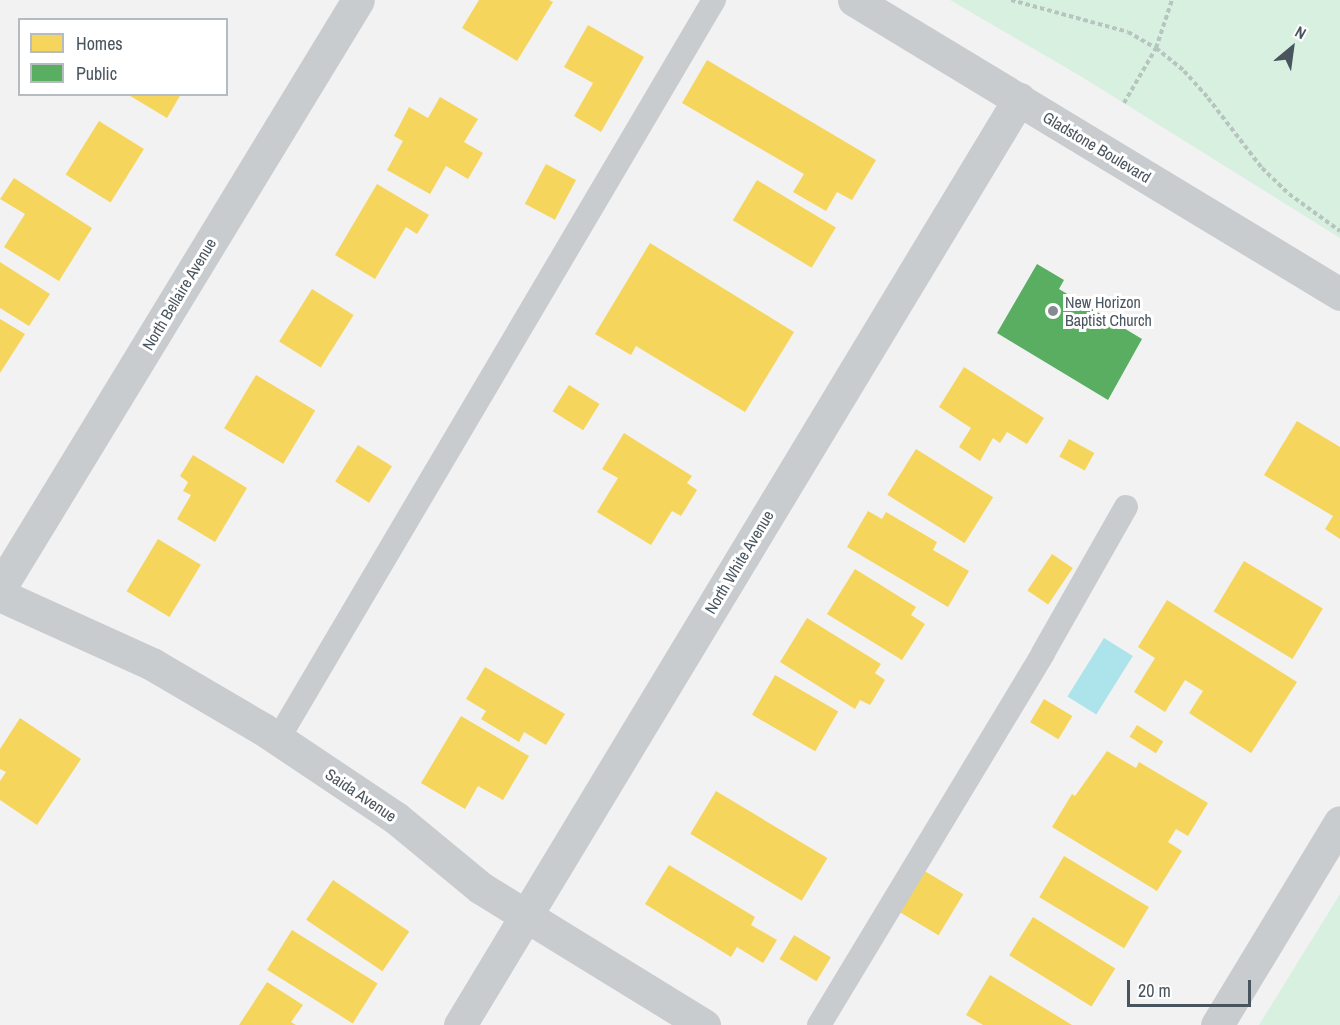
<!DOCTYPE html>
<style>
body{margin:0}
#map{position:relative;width:1340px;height:1025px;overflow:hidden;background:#f2f2f2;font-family:"Archivo Narrow",sans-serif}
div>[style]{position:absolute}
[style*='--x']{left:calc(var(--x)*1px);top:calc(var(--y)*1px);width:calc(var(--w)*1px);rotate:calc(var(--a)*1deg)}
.green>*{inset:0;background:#d7f0df}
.water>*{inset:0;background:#ade4ec;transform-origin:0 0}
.homes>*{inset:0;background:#f6d55c;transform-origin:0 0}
.public>*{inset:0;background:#5aae61}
.path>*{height:4px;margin-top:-2px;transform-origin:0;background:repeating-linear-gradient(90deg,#b8c4c0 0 4.5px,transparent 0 7.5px)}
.service>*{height:24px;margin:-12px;padding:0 12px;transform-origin:12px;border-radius:12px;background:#c9ccce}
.minor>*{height:33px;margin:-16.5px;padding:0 16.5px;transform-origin:16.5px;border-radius:16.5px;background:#c9ccce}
.tertiary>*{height:33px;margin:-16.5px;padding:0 16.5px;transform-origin:16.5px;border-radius:16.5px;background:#c9ccce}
.dots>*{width:16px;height:16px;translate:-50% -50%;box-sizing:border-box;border:3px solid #fff;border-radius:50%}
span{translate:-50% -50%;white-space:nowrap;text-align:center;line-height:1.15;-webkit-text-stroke:6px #fff;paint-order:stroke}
.street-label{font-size:16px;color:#49555e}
.poi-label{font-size:16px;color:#49555e}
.left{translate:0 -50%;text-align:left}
.legend{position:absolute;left:18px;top:18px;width:210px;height:78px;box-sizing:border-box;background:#fff;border:2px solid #b6bbbf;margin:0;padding:8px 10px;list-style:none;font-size:18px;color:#49555e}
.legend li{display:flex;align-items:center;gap:12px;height:30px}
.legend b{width:30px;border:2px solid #b6bbbf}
.north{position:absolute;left:1262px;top:18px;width:60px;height:60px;-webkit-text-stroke:4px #fff;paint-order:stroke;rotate:29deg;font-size:16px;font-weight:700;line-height:24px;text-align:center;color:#49555e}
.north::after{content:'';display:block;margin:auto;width:21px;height:27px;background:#49555e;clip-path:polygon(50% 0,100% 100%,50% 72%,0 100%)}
.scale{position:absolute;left:1127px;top:980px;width:124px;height:27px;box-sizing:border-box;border:3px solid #49555e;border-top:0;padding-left:8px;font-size:18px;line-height:21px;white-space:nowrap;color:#49555e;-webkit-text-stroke:4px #fff;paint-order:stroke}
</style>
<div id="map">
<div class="green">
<i style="clip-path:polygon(950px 0,1340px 0,1340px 238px,1082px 77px)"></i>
<i style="clip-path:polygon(1340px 894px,1340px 1025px,1259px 1025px,1272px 1004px)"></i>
</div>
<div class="water">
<i style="left:1104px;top:638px;width:34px;height:69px;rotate:32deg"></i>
</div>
<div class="homes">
<i style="clip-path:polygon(479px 0,549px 0,553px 2px,517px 61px,462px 28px)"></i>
<i style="clip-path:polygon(588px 25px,644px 57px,601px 132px,574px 116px,593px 83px,564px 67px)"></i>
<i style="clip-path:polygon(707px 60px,876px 160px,852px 200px,837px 192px,826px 211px,793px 192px,804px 174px,682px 103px)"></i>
<i style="clip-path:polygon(127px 94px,181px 94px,167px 118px)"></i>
<i style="clip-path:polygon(440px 97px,478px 119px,464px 142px,483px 153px,468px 179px,446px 166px,430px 194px,387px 170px,403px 141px,394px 136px,409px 107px,428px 118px)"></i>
<i style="left:99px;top:121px;width:53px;height:63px;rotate:32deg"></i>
<i style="left:546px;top:164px;width:34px;height:45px;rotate:28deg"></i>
<i style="clip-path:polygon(14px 178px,92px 228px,59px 281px,4px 247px,25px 214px,0 199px)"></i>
<i style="left:757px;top:180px;width:92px;height:47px;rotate:31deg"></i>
<i style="clip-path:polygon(377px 184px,429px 215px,417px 234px,406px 227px,375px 279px,335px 255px)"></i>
<i style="clip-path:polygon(650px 243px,794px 332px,745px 412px,636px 346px,631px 355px,595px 334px)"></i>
<i style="clip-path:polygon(0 262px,50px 294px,29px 326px,0 308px)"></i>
<i style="left:312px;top:289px;width:49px;height:62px;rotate:32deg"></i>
<i style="clip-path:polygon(0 319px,25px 334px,0 373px)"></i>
<i style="clip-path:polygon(964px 367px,1044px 418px,1027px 444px,1007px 432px,1000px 443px,993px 438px,980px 461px,959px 447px,971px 428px,939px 407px)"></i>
<i style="left:256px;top:375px;width:69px;height:62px;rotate:31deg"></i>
<i style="left:569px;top:385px;width:36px;height:31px;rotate:32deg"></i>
<i style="clip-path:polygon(1297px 421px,1340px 447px,1340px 539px,1325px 529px,1333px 516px,1264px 475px)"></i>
<i style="clip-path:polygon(624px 433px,692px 476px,687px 483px,697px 490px,681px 516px,672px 511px,651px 545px,597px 512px,618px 478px,602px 469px)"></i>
<i style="left:1069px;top:439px;width:29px;height:20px;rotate:29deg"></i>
<i style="left:358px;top:445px;width:40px;height:43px;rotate:32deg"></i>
<i style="left:916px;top:449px;width:91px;height:54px;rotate:32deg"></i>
<i style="clip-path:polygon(193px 455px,247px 488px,215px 542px,177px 519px,191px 495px,183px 491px,188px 482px,180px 476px)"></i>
<i style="clip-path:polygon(868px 511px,882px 519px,886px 512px,937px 542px,933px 550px,969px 571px,948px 607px,847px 547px)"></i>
<i style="left:158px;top:539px;width:50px;height:61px;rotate:31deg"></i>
<i style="left:1052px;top:554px;width:25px;height:44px;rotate:34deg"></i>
<i style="left:1244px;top:561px;width:92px;height:59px;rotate:31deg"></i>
<i style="clip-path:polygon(855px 569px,916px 607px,911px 615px,925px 624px,902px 660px,827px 614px)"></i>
<i style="clip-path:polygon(1167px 600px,1297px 682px,1251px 753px,1189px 713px,1203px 691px,1185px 680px,1165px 712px,1134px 692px,1155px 658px,1138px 647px)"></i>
<i style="clip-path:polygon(807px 618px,881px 664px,875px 673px,885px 680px,870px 705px,860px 700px,855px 709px,780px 662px)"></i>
<i style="clip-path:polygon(485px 667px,565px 714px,546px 745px,524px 732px,519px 742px,481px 719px,486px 711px,466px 699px)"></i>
<i style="left:775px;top:675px;width:73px;height:46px;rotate:30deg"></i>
<i style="left:1044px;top:699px;width:33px;height:27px;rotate:31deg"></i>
<i style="clip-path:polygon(461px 716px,529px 756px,503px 800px,478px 786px,465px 809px,421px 783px)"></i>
<i style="clip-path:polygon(20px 718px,81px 759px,37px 825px,0 800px,0 781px,6px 772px,0 769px,0 749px)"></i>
<i style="left:1137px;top:725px;width:31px;height:14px;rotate:32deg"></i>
<i style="clip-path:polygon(1107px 751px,1136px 768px,1139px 762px,1208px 803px,1188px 836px,1176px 829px,1168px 842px,1182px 851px,1157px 891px,1052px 827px,1072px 794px,1075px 796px)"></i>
<i style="left:716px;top:791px;width:130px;height:50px;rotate:31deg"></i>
<i style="left:1064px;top:856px;width:99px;height:48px;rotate:31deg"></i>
<i style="clip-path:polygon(669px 865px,755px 917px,751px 925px,777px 940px,763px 963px,737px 947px,731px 957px,645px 904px)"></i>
<i style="left:923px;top:870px;width:47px;height:48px;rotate:31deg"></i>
<i style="left:333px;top:880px;width:92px;height:48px;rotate:34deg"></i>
<i style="left:1033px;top:917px;width:97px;height:45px;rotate:32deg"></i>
<i style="left:292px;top:930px;width:101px;height:47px;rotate:32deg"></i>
<i style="left:794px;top:935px;width:43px;height:28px;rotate:31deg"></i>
<i style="clip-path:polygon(990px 975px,1072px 1025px,983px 1025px,966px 1015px)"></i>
<i style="clip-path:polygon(267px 982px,303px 1005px,291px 1022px,296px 1025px,239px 1025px)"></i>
</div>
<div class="public">
<i style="clip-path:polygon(1037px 264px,1064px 280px,1059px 289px,1142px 339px,1108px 400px,997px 333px)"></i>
</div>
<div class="path">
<i style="--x:1011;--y:0;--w:121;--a:15.3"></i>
<i style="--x:1128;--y:32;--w:32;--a:30"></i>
<i style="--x:1156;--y:48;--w:36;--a:39"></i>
<i style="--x:1184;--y:71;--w:36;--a:48"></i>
<i style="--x:1208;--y:98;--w:88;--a:52.4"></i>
<i style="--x:1262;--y:168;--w:37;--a:44"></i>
<i style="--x:1289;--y:194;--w:63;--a:36"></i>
<i style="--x:1124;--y:103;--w:64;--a:-59.8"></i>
<i style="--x:1156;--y:48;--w:51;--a:-71.6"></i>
</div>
<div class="service">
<i style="--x:278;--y:739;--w:858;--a:-59.46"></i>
<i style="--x:819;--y:1025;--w:434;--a:-58.9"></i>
<i style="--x:1043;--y:653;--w:168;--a:-60.4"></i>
</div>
<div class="minor">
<i style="--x:0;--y:588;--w:688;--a:-58.67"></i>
<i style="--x:0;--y:595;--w:167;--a:24.4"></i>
<i style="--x:152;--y:664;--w:129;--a:30.4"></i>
<i style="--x:263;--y:729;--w:160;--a:33.8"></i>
<i style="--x:396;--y:818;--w:110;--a:39.5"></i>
<i style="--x:481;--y:888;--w:262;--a:31.6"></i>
<i style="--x:460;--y:1025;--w:1082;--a:-58.88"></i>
</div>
<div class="tertiary">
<i style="--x:854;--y:0;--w:568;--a:31.17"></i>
<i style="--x:1217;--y:1025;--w:237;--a:-58.8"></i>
</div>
<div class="dots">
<i style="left:1053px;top:311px;background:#848c92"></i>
</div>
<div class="street-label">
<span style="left:1097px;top:147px;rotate:31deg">Gladstone Boulevard</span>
<span style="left:179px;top:294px;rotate:-59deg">North Bellaire Avenue</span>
<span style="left:739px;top:562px;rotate:-59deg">North White Avenue</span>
<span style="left:361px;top:795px;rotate:34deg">Saida Avenue</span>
</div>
<div class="poi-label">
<span class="left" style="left:1065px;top:311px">New Horizon<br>Baptist Church</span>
</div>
<ul class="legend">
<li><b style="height:16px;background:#f6d55c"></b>Homes</li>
<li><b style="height:16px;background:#5aae61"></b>Public</li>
</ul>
<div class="north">N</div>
<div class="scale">20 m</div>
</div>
